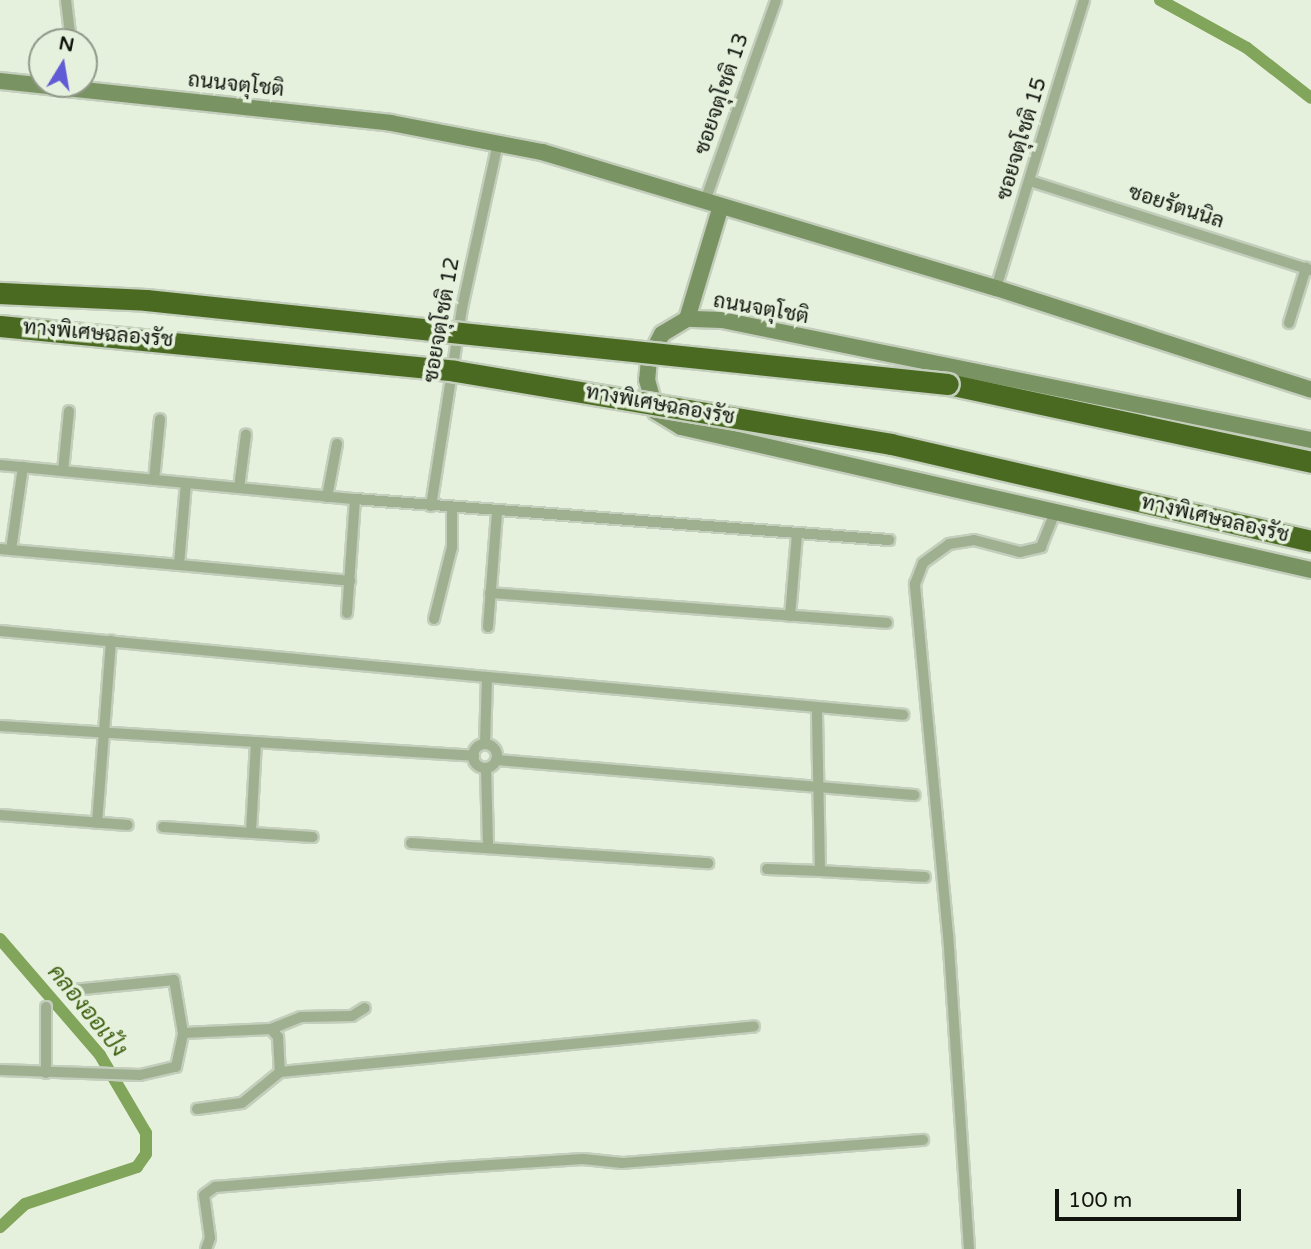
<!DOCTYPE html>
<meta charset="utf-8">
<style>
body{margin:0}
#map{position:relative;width:1311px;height:1249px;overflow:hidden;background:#e6f1dd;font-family:"Varela Round",Sarabun,sans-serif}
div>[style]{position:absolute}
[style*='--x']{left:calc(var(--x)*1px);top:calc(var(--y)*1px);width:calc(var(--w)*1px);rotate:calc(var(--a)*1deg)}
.canal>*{height:12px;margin:-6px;padding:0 6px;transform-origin:6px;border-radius:6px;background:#80a55b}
.roads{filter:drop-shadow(2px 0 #c4cebc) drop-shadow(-2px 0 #c4cebc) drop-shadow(0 2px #c4cebc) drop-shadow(0 -2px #c4cebc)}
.street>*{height:10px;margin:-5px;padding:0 5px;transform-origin:5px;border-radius:5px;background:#9fb090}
.street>.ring{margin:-5px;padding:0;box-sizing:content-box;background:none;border:10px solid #9fb090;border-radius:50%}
.secondary>*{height:16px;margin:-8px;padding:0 8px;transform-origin:8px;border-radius:8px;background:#7a9363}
.highway>*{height:21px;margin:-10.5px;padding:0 10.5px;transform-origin:10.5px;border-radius:10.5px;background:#496a20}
.bridges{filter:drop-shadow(2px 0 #c4cebc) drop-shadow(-2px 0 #c4cebc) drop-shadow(0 2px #c4cebc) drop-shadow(0 -2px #c4cebc)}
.highway-bridge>*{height:21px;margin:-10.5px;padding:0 10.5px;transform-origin:10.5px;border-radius:10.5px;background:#496a20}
span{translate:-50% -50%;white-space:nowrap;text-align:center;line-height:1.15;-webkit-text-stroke:7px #e6f1dd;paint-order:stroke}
.street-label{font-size:21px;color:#11150e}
.water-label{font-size:23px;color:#3f6112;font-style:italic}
.north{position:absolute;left:28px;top:28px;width:70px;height:70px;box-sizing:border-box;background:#e6f1dd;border:2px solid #91998a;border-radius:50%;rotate:11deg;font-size:19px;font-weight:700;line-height:28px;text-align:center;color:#11150e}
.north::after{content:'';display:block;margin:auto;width:24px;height:32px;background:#615cd5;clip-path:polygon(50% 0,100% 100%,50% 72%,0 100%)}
.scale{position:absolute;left:1055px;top:1189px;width:186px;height:32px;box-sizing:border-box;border:4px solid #11150e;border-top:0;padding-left:9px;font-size:21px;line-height:24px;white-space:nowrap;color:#11150e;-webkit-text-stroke:5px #e6f1dd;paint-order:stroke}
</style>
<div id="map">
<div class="canal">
<i style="--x:1160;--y:0;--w:99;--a:28.9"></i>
<i style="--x:1247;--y:48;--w:81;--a:38"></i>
<i style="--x:0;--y:939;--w:153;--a:49.2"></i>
<i style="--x:100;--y:1055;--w:91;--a:59.5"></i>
<i style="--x:146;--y:1133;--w:21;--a:90"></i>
<i style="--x:146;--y:1154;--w:16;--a:125"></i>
<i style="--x:137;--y:1167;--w:118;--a:161.7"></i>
<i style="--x:25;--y:1204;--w:34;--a:137"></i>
</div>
<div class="roads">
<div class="street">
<i style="--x:66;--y:0;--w:42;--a:83.2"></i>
<i style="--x:1030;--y:181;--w:295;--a:17.6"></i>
<i style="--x:705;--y:201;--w:213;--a:-70.5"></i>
<i style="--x:996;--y:288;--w:301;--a:-73"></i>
<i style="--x:1289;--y:323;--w:58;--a:-72.8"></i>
<i style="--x:0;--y:465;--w:357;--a:5.5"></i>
<i style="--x:63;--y:471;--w:60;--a:-84.3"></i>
<i style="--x:154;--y:480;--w:61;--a:-84.4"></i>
<i style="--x:186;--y:483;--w:82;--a:94.9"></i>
<i style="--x:179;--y:565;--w:172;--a:5.3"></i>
<i style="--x:239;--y:488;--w:54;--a:-82.6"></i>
<i style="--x:327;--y:497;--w:54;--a:-79.3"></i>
<i style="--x:431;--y:506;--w:200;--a:-81.1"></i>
<i style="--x:462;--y:308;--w:169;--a:-77.7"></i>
<i style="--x:0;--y:549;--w:180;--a:5.1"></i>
<i style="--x:11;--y:550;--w:84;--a:-81.8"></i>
<i style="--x:490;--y:593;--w:398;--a:4.3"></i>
<i style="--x:347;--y:613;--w:114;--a:-86"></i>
<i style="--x:355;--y:499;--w:536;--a:4.39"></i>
<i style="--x:790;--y:616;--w:82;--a:-85.1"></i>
<i style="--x:434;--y:619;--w:74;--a:-76"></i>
<i style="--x:452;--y:547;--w:40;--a:-90"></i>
<i style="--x:488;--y:627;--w:115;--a:-85.5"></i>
<i style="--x:0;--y:631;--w:489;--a:5.4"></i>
<i style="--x:487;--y:677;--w:67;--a:91.7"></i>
<i style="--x:487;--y:677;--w:418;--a:5.2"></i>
<i style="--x:0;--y:726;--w:475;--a:3.6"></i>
<i class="ring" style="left:473px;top:744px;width:14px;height:14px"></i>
<i style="--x:496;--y:760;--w:420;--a:4.8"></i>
<i style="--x:486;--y:768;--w:78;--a:88.5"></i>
<i style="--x:0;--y:815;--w:128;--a:4.5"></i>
<i style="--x:97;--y:823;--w:183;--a:-85.6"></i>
<i style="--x:163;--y:827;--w:150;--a:3.8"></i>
<i style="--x:251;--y:832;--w:90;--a:-86.8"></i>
<i style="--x:411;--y:843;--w:298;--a:3.9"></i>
<i style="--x:767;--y:869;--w:53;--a:2.2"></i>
<i style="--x:820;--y:871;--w:163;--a:-91.1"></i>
<i style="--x:820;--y:871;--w:105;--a:3.3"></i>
<i style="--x:271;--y:1029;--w:11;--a:49"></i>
<i style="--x:278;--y:1037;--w:35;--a:87"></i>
<i style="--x:183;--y:1033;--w:88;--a:-2.6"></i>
<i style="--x:271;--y:1029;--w:32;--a:-22"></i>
<i style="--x:301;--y:1017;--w:51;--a:-1.1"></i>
<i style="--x:352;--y:1016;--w:15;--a:-32"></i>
<i style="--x:0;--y:1070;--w:140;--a:2"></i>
<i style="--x:140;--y:1075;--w:37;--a:-13"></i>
<i style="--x:176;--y:1067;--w:35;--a:-78"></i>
<i style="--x:183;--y:1033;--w:54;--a:-99.6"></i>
<i style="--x:174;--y:980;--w:102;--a:174.4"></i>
<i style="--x:46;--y:1073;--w:66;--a:-90"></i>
<i style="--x:197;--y:1109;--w:45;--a:-7.6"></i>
<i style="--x:242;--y:1103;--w:49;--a:-39.2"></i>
<i style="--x:280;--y:1072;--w:476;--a:-5.5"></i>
<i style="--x:206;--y:1249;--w:12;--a:-70"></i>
<i style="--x:210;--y:1238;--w:43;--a:-97.9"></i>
<i style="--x:204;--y:1195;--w:14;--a:-36"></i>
<i style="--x:215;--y:1187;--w:231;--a:-4.7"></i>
<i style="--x:445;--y:1168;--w:138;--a:-3.7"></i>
<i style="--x:583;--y:1159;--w:39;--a:6"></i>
<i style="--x:622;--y:1163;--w:302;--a:-4.4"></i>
<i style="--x:969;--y:1249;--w:315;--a:-93.8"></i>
<i style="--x:948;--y:935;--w:353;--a:-95.4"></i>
<i style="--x:915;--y:584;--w:22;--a:-69"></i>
<i style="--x:923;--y:563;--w:32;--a:-36"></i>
<i style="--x:949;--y:544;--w:25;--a:-9"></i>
<i style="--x:974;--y:540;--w:48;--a:14.6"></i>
<i style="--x:1020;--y:552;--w:22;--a:-13"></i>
<i style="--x:1041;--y:547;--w:37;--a:-68"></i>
</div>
<div class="secondary">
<i style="--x:0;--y:81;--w:393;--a:6.1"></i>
<i style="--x:391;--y:123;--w:154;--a:10.9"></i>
<i style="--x:542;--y:152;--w:474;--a:16.7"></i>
<i style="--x:996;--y:288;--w:331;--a:17.9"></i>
<i style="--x:687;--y:319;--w:118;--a:-73.3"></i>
<i style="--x:1311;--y:440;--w:601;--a:-168.48"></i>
<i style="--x:722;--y:320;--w:35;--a:-178"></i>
<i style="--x:687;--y:319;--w:29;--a:149"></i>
<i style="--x:662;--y:334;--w:28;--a:117"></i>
<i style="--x:649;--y:359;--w:21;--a:95"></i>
<i style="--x:647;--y:380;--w:33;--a:74"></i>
<i style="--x:656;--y:412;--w:29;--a:31"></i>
<i style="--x:681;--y:427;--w:646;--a:12.79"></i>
</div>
<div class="highway">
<i style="--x:948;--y:384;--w:371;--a:12.1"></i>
</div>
</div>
<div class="bridges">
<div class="highway-bridge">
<i style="--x:0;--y:293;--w:146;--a:2.7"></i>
<i style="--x:146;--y:300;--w:806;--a:5.98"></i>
<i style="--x:0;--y:326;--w:457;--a:5.6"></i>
<i style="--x:455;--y:371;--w:442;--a:9.5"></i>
<i style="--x:891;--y:444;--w:431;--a:13"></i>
</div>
</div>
<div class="street-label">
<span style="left:236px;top:85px;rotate:6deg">ถนนจตุโชติ</span>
<span style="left:722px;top:94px;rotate:-71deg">ซอยจตุโชติ 13</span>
<span style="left:1022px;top:139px;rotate:-73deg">ซอยจตุโชติ 15</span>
<span style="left:1176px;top:207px;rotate:18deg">ซอยรัตนนิล</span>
<span style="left:761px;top:309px;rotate:10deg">ถนนจตุโชติ</span>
<span style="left:442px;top:320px;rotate:-80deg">ซอยจตุโชติ 12</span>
<span style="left:98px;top:334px;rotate:5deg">ทางพิเศษฉลองรัช</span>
<span style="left:660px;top:405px;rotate:10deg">ทางพิเศษฉลองรัช</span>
<span style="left:1215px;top:519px;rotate:13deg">ทางพิเศษฉลองรัช</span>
</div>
<div class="water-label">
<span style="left:87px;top:1011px;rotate:51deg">คลองออเป้ง</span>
</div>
<div class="north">N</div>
<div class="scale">100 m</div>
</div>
